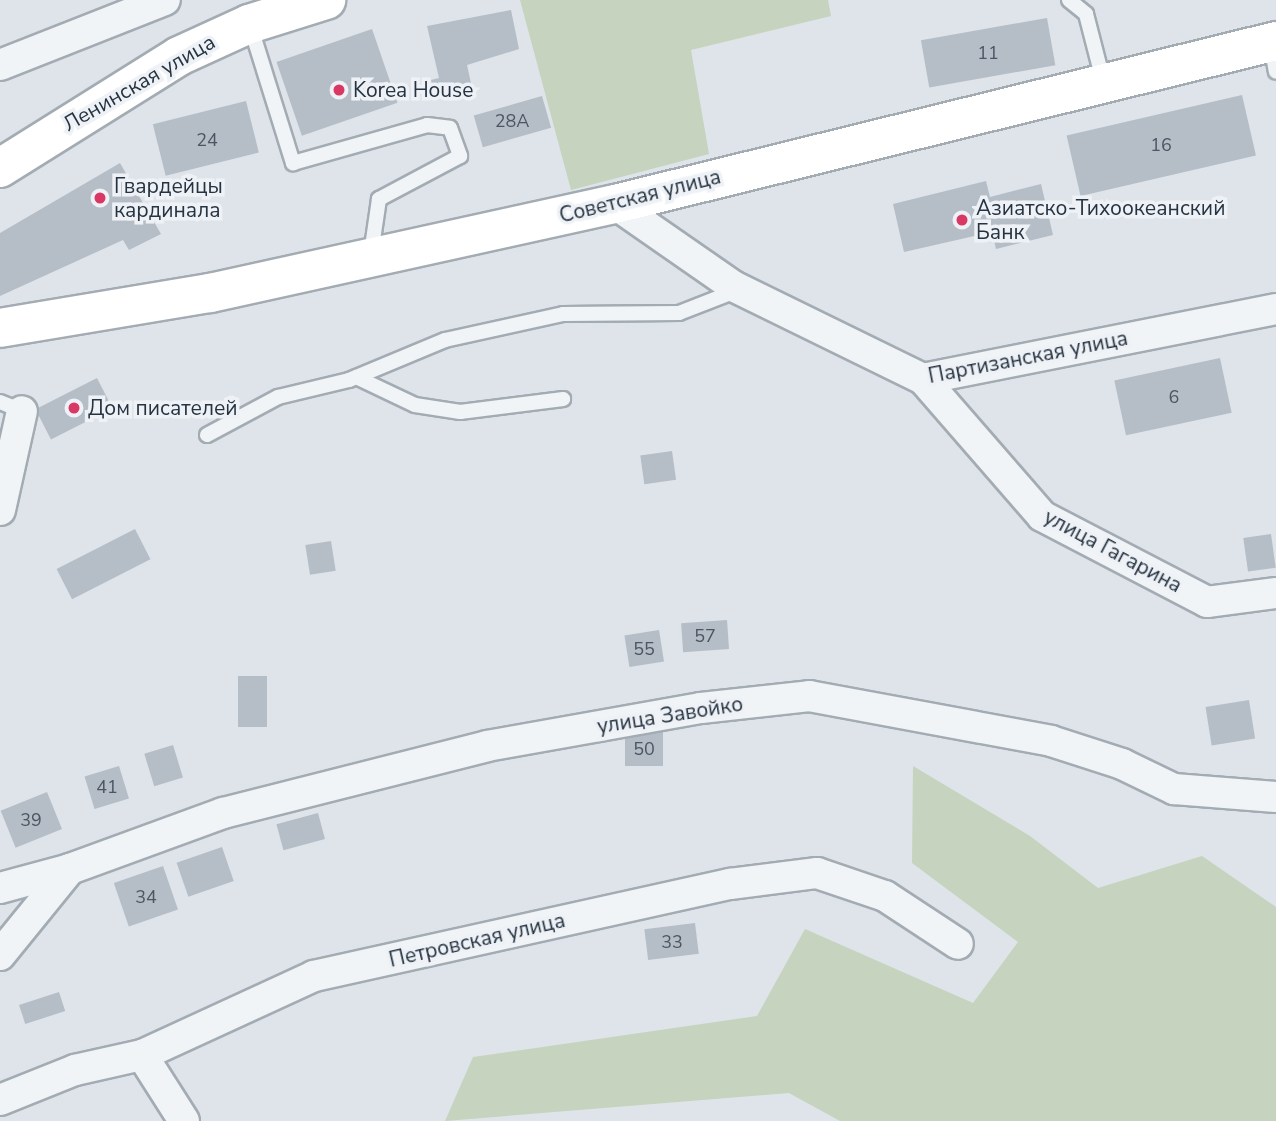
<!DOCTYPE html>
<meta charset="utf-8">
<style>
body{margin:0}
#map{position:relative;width:1276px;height:1121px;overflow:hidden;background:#dee4e9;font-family:"Nunito Sans",sans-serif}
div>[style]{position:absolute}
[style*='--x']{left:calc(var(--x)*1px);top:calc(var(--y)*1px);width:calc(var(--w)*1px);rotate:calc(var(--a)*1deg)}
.green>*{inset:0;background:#c6d3be}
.building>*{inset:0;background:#b5bdc6;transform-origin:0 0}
.roads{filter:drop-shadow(2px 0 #a3abb3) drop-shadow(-2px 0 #a3abb3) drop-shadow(0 2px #a3abb3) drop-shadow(0 -2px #a3abb3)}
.lane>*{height:14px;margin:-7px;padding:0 7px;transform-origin:7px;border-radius:7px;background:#f1f4f7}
.street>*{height:30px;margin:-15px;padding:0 15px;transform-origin:15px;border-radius:15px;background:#f1f4f7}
.primary>*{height:38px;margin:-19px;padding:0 19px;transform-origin:19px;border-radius:19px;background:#fff}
.dots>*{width:19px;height:19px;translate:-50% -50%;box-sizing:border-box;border:4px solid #eef2f6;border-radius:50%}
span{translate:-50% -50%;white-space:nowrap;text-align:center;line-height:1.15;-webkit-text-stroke:7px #eef2f6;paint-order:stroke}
.number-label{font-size:18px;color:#4a5662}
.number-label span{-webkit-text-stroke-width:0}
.street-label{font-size:21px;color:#263341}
.poi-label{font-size:21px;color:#263341}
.left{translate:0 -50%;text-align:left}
</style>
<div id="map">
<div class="green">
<i style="clip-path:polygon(520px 0,828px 0,831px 16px,691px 50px,709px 154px,571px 190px)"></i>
<i style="clip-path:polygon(913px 766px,1030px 836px,1098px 888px,1202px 856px,1276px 907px,1276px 1121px,840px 1121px,789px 1093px,445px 1121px,473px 1057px,757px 1016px,805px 929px,973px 1003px,1018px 942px,912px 863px)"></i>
</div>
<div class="building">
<i style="clip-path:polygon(511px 10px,519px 49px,467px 65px,472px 88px,436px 98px,431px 80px,439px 78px,427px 26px)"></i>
<i style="left:1047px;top:18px;width:48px;height:128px;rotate:80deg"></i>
<i style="left:372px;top:29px;width:78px;height:101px;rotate:71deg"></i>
<i style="left:1242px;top:95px;width:62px;height:180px;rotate:77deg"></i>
<i style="left:542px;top:96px;width:33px;height:71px;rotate:74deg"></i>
<i style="left:246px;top:101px;width:53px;height:96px;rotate:76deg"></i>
<i style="clip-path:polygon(120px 163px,161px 234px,129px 250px,123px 240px,0 296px,0 233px)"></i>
<i style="clip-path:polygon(986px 181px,990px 197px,1041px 184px,1053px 235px,996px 249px,992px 232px,904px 252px,893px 204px)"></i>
<i style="left:1220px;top:358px;width:56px;height:108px;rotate:78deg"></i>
<i style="left:97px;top:378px;width:34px;height:69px;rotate:63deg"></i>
<i style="left:672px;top:451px;width:29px;height:32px;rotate:82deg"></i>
<i style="left:135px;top:529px;width:34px;height:88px;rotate:63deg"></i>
<i style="left:1271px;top:534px;width:34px;height:28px;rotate:82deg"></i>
<i style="left:331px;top:541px;width:30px;height:26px;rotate:81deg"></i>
<i style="left:727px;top:620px;width:29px;height:46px;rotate:86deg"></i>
<i style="left:659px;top:630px;width:32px;height:35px;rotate:81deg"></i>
<i style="left:267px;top:676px;width:51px;height:29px;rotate:90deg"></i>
<i style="left:1249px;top:700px;width:39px;height:44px;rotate:81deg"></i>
<i style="left:663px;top:730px;width:36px;height:38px;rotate:90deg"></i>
<i style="left:173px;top:745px;width:34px;height:30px;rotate:73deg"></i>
<i style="left:119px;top:766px;width:34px;height:36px;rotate:73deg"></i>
<i style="left:47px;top:792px;width:40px;height:50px;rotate:68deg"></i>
<i style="left:318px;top:813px;width:27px;height:43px;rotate:75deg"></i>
<i style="left:222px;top:847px;width:36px;height:48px;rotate:71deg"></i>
<i style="left:163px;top:866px;width:46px;height:52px;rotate:71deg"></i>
<i style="left:695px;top:923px;width:31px;height:51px;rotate:83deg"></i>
<i style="left:59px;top:992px;width:20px;height:42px;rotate:72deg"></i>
</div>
<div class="roads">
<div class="lane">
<i style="--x:1069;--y:0;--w:22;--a:39"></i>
<i style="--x:1086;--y:14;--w:68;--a:75.6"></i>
<i style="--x:250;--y:25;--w:145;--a:72.7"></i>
<i style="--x:293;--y:163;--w:139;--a:-15.8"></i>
<i style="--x:427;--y:125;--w:23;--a:7"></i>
<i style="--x:450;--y:128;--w:30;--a:70"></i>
<i style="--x:460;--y:156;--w:92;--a:152"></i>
<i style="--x:379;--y:199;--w:56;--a:98.3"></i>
<i style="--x:1271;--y:44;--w:28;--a:80"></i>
<i style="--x:356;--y:377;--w:65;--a:25.4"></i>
<i style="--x:415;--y:405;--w:46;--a:8.8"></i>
<i style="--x:460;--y:412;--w:104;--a:-7.2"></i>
<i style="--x:0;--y:402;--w:24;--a:22"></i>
<i style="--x:207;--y:435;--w:81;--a:-28.2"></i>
<i style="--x:278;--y:397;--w:73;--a:-13.5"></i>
<i style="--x:349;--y:380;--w:104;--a:-22.6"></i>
<i style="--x:445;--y:340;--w:121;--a:-12.4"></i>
<i style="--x:563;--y:314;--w:116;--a:-0.5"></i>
<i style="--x:679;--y:313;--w:63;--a:-21.3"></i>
</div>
<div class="street">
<i style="--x:0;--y:65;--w:177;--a:-21.5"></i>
<i style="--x:615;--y:204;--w:144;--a:34.8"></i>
<i style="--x:733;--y:286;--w:212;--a:26.1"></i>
<i style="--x:923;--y:379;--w:360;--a:-11.2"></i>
<i style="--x:923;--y:379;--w:181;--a:49"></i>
<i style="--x:1042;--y:516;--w:186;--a:27.5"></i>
<i style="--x:1207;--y:602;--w:70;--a:-7.4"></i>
<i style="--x:0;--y:510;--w:101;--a:-77.5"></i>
<i style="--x:0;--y:888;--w:73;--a:-15.2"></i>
<i style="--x:0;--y:955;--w:111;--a:-50.9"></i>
<i style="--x:70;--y:869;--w:163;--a:-20.1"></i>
<i style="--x:223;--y:813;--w:272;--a:-14.2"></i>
<i style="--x:487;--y:746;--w:217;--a:-10.1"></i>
<i style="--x:701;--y:708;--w:109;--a:-6.3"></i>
<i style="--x:809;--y:696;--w:246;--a:10.5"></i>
<i style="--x:1051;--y:741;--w:75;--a:17.9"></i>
<i style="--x:1122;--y:764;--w:58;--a:25.7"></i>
<i style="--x:1174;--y:789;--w:102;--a:4.5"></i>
<i style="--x:142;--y:1055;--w:78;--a:57.5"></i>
<i style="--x:0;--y:1100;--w:81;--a:-21.8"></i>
<i style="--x:75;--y:1070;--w:69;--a:-12.6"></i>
<i style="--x:142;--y:1055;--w:189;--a:-24.7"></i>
<i style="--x:314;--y:976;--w:426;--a:-12.5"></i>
<i style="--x:730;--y:884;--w:88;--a:-7.2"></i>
<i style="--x:817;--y:873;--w:72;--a:18.7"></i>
<i style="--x:885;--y:896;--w:87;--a:33.3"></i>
</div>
<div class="primary">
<i style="--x:0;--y:168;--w:211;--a:-32"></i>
<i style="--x:179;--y:56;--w:77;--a:-24.6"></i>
<i style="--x:249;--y:24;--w:81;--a:-17.3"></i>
<i style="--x:0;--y:328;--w:213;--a:-9.5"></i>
<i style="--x:210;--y:293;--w:415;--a:-12.4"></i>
<i style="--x:615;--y:204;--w:681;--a:-13.85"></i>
</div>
</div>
<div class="dots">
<i style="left:339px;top:90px;background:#d93864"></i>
<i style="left:100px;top:198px;background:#d93864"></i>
<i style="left:962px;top:220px;background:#d93864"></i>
<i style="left:74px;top:408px;background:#d93864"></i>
</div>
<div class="number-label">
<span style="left:988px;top:53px">11</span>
<span style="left:512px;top:121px">28А</span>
<span style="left:207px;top:140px">24</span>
<span style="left:1161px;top:145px">16</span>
<span style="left:1174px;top:397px">6</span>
<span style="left:705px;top:636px">57</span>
<span style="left:644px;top:649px">55</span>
<span style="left:644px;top:749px">50</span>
<span style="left:107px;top:787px">41</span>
<span style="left:31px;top:820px">39</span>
<span style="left:146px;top:897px">34</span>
<span style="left:672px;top:942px">33</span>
</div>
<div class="street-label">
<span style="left:139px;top:83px;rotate:-30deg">Ленинская улица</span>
<span style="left:640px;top:196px;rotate:-14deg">Советская улица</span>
<span style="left:1028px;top:357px;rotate:-11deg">Партизанская улица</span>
<span style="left:1113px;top:551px;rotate:28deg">улица Гагарина</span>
<span style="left:670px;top:715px;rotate:-9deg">улица Завойко</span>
<span style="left:477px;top:940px;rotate:-13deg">Петровская улица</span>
</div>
<div class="poi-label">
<span class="left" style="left:353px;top:90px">Korea House</span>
<span class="left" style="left:114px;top:198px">Гвардейцы<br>кардинала</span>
<span class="left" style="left:976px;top:220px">Азиатско-Тихоокеанский<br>Банк</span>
<span class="left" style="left:88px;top:408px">Дом писателей</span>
</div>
</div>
